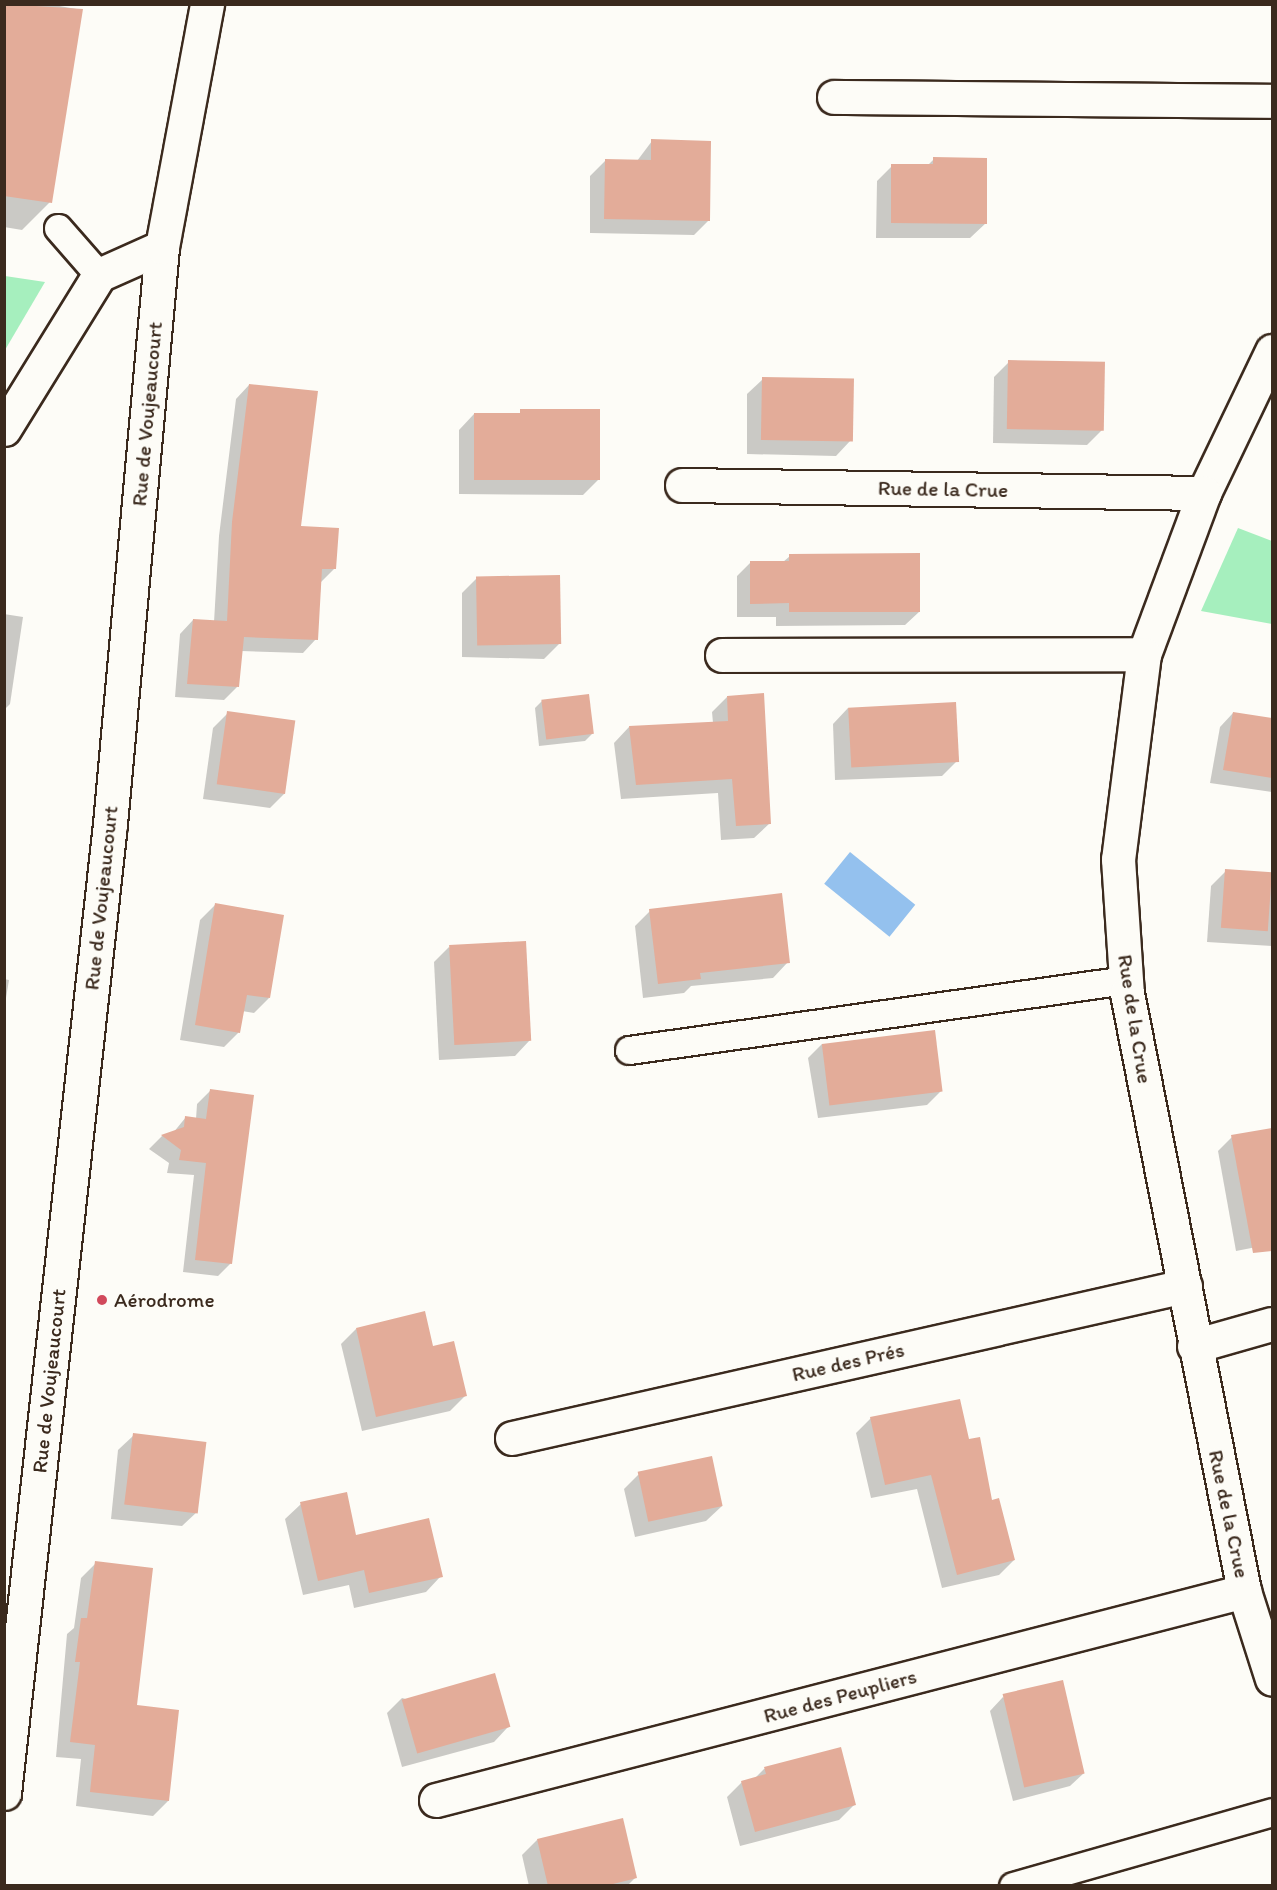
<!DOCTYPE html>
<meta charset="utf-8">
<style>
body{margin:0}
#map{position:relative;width:1277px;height:1890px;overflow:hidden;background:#fdfcf7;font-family:Itim,sans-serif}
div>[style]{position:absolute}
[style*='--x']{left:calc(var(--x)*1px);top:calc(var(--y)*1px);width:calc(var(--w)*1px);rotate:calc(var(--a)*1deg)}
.green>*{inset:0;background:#a6efbe}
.water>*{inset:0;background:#94c1ee;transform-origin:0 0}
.shadow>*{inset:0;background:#0003}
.building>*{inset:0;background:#e3ac99;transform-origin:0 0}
.roads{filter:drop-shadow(2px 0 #3b2a1e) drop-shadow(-2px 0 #3b2a1e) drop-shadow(0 2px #3b2a1e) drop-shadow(0 -2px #3b2a1e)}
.lane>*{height:27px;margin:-13.5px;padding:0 13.5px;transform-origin:13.5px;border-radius:13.5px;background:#fdfcf7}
.street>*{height:33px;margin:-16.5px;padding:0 16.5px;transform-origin:16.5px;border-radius:16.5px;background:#fdfcf7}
.secondary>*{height:33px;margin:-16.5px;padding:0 16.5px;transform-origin:16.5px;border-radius:16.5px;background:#fdfcf7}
.dots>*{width:16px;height:16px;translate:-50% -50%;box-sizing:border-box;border:3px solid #fdfcf7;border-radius:50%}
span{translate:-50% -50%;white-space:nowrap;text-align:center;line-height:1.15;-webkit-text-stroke:6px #fdfcf7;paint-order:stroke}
.street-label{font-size:21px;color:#3b2a1e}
.poi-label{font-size:21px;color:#3b2a1e}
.left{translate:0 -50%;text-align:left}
.frame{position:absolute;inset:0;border:6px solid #3b2a1e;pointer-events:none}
</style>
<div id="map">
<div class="green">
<i style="clip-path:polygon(5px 276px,45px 282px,5px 350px,4px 276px)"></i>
<i style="clip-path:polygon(1238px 528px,1272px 541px,1272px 624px,1201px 611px)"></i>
</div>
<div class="water">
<i style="left:850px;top:852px;width:84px;height:41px;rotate:39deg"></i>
</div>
<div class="shadow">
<i style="clip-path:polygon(4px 4px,48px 4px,82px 10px,50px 202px,22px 230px,4px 227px)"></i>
<i style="clip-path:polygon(652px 141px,709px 220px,694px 235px,590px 233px,590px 176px,605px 161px,637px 161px)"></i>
<i style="clip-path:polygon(934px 159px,986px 223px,970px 238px,876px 238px,877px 181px,892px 166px,927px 166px)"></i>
<i style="clip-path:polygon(1009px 362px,1103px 429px,1087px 445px,993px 443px,994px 377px)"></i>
<i style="clip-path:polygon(763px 379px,851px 440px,836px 456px,747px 454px,747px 394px)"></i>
<i style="clip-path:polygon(249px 385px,300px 527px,335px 568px,321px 582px,316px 639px,303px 653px,241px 651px,237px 687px,224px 700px,175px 697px,180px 634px,193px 620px,214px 622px,219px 536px,236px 399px)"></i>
<i style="clip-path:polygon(474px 414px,598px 480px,583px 495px,459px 494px,459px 430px)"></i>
<i style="clip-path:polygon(790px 556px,919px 612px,905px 625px,776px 626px,776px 617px,737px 617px,737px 576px,751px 562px,783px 562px)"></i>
<i style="clip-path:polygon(477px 578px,559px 644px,544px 659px,462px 657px,462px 593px)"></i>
<i style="clip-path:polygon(4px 614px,23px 617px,10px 704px,4px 710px)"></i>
<i style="clip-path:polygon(727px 697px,770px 823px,754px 838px,721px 840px,718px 793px,621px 799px,614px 743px,629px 727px,713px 723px,712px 712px)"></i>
<i style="clip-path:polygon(542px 701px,593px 733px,585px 741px,539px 746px,535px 708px)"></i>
<i style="clip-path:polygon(848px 708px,957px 761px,942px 776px,835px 780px,833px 724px)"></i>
<i style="clip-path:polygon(228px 713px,285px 793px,270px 808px,203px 799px,213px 728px)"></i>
<i style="clip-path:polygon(1233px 713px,1272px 721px,1272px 792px,1210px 783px,1220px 727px)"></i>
<i style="clip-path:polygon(1226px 871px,1272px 874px,1272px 946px,1207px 942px,1211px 886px)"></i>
<i style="clip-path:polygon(215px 905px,269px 998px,254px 1013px,242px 1011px,239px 1032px,224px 1047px,180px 1040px,200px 920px)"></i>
<i style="clip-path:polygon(650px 911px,788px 962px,773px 978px,691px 986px,684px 993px,643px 998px,635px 926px)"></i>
<i style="clip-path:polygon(449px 947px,530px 1040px,515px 1056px,439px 1060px,434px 962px)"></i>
<i style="clip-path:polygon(4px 979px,9px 980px,4px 1010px)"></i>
<i style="clip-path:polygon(822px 1044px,941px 1091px,927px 1105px,818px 1118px,808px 1058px)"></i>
<i style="clip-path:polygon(210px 1091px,231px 1263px,218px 1276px,183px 1272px,194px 1175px,167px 1173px,169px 1163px,149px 1149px,162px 1136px,173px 1133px,186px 1117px,196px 1119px,197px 1104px)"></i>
<i style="clip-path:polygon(1272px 1129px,1272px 1244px,1236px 1251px,1218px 1151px,1232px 1137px)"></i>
<i style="clip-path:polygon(356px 1329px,432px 1348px,465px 1396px,450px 1411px,362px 1431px,341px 1344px)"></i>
<i style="clip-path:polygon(871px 1418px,968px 1441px,1014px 1560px,999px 1575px,942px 1588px,917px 1489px,871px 1498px,856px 1433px)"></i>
<i style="clip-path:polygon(134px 1435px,198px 1511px,182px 1526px,111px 1519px,118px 1450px)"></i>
<i style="clip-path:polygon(639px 1474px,722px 1506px,706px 1521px,635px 1537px,624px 1489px)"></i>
<i style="clip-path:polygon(301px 1504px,355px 1536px,441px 1576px,426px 1592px,354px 1608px,349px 1585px,303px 1595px,285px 1519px)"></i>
<i style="clip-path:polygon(96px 1563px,135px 1707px,168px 1801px,153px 1816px,76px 1806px,81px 1759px,56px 1757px,67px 1634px,74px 1628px,81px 1578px)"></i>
<i style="clip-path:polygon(1003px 1697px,1084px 1773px,1070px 1786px,1013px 1801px,990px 1711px)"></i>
<i style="clip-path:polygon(402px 1698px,508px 1727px,494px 1742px,402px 1767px,387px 1713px)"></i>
<i style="clip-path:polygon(840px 1749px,854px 1805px,839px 1820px,740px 1846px,727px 1797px,742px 1782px,754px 1779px,764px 1769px)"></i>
<i style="clip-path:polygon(537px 1840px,635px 1878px,627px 1886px,529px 1886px,522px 1855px)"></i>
</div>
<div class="building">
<i style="clip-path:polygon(4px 4px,83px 9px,52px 203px,4px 196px)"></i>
<i style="clip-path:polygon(651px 139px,711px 141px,710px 221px,604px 219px,605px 159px,651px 160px)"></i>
<i style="clip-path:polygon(933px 157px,987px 158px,987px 224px,891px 223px,891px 164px,933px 164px)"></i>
<i style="left:1008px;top:360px;width:97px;height:69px;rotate:1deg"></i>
<i style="left:762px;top:377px;width:92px;height:63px;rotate:1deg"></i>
<i style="clip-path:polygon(249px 384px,318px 391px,301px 526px,339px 528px,336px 569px,322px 569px,318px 640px,244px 637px,239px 687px,187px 684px,193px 619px,227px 621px,232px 522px)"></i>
<i style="clip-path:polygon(520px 409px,600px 409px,600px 480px,474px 480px,474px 413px,520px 413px)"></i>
<i style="clip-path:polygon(920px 553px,920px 612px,789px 612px,789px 603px,750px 604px,750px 561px,789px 561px,789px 554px)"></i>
<i style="left:560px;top:575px;width:69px;height:84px;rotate:89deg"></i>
<i style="clip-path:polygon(764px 693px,771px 824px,736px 826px,732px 779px,636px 785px,629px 726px,728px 721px,727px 696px)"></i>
<i style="left:589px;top:694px;width:40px;height:48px;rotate:83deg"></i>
<i style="left:956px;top:702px;width:60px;height:108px;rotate:87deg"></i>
<i style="left:227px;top:711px;width:69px;height:74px;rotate:8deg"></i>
<i style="clip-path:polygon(1233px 712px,1272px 718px,1272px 778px,1223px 770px)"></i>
<i style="left:1225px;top:869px;width:47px;height:59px;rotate:4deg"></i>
<i style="clip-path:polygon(782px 893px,790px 963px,700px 973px,701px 979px,658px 984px,649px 909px)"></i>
<i style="clip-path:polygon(215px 903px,284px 915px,270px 998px,247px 995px,240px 1033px,195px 1025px)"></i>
<i style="left:526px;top:941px;width:100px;height:77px;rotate:87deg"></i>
<i style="left:935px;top:1030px;width:62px;height:114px;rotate:83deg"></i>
<i style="clip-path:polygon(210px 1089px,254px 1095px,232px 1264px,195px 1260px,206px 1163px,179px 1160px,181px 1150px,161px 1135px,184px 1127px,185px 1116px,206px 1119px)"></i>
<i style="clip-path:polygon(1272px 1128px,1272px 1251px,1253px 1253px,1231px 1135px)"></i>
<i style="clip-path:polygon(425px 1311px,433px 1346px,454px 1341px,467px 1396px,376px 1417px,356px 1328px)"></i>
<i style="clip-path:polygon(960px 1399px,969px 1439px,980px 1437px,992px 1500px,999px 1498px,1015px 1560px,957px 1575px,931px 1475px,885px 1485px,870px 1417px)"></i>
<i style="left:133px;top:1433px;width:74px;height:72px;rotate:7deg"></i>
<i style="left:712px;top:1456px;width:51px;height:76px;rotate:78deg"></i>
<i style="clip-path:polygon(347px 1492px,356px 1535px,429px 1518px,443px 1577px,369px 1593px,364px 1570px,318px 1581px,300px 1502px)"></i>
<i style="clip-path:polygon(95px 1561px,153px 1568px,137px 1705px,179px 1710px,169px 1801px,90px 1792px,95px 1745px,70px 1742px,80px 1662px,75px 1662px,81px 1618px,87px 1618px)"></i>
<i style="left:495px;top:1673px;width:56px;height:97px;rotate:74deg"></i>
<i style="left:1063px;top:1680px;width:96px;height:62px;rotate:77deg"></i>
<i style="clip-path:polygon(841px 1747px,856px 1805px,755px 1832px,741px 1781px,766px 1774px,764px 1767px)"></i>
<i style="clip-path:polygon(623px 1818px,637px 1878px,605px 1886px,548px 1886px,537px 1839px)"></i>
</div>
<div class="roads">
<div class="lane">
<i style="--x:58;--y:228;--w:62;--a:48.9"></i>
<i style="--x:629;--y:1050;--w:502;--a:-8.02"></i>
<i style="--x:1013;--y:1886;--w:269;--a:-15.9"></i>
</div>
<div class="street">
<i style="--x:834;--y:97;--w:438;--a:0.5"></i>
<i style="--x:1272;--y:351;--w:157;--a:115.6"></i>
<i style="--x:1204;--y:493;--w:172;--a:110.4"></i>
<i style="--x:1144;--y:654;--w:207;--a:97.2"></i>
<i style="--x:1118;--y:859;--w:134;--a:86.2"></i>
<i style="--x:1127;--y:993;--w:609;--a:78.93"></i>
<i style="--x:1244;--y:1591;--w:92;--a:72.3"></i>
<i style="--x:4;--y:429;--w:181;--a:-58.3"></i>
<i style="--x:99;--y:275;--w:69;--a:-24"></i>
<i style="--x:682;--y:485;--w:522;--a:0.88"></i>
<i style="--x:722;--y:655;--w:422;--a:-0.1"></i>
<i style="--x:1194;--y:1346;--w:81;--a:-15.8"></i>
<i style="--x:512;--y:1438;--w:690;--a:-12.73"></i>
<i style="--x:436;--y:1800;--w:835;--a:-14.5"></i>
</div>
<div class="secondary">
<i style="--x:4;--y:1793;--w:975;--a:-83.76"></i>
<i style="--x:110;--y:824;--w:579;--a:-84.85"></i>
<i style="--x:162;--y:247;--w:247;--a:-79.5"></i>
</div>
</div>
<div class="dots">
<i style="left:102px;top:1300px;background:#d1495b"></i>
</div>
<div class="street-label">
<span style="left:147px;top:414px;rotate:-85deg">Rue de Voujeaucourt</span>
<span style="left:943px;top:489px;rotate:1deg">Rue de la Crue</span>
<span style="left:101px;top:898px;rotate:-84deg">Rue de Voujeaucourt</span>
<span style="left:1135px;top:1019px;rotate:81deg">Rue de la Crue</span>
<span style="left:848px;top:1362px;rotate:-13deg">Rue des Prés</span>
<span style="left:49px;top:1381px;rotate:-84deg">Rue de Voujeaucourt</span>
<span style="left:1229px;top:1514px;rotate:78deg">Rue de la Crue</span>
<span style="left:840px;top:1696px;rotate:-15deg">Rue des Peupliers</span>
</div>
<div class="poi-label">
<span class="left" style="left:114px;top:1300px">Aérodrome</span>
</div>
<div class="frame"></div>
</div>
